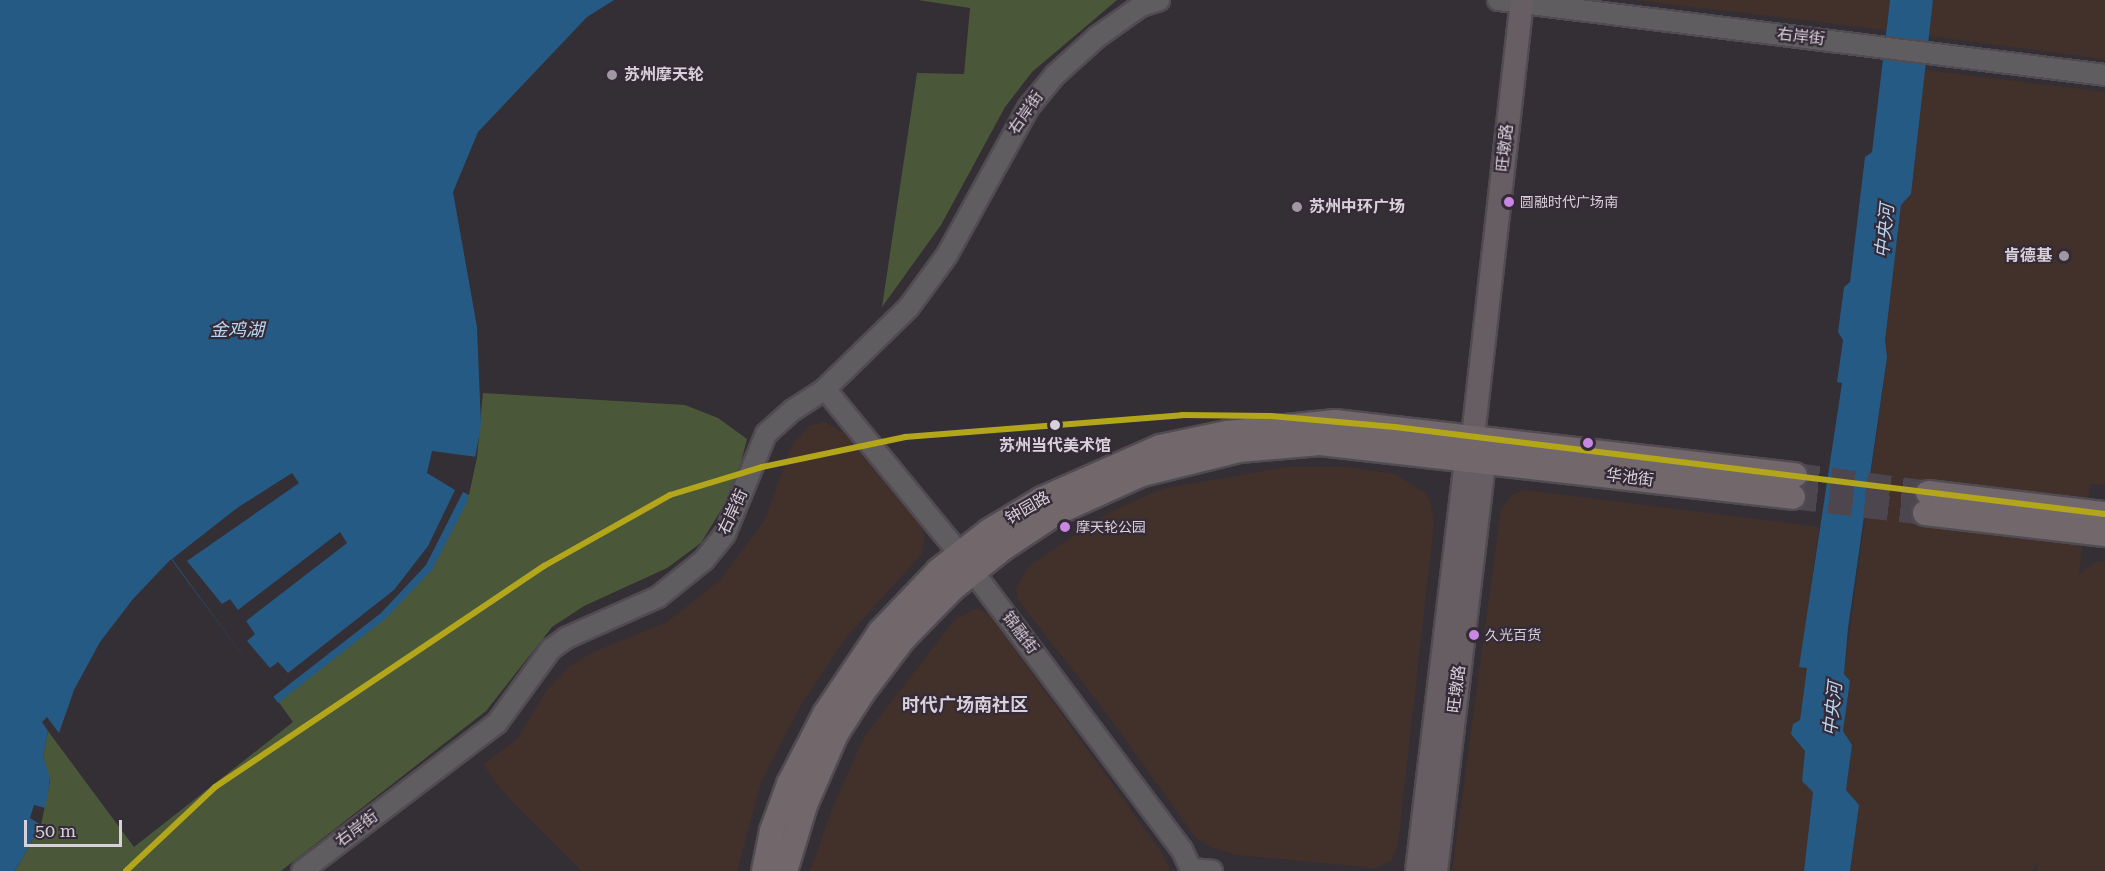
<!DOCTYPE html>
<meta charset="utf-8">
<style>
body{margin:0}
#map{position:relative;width:2105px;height:871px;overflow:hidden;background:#342e35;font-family:"Roboto Serif","Noto Sans SC",serif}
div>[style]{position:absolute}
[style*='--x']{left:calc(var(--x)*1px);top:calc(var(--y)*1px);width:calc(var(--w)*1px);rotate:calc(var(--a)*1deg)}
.commercial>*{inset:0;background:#42312b}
.green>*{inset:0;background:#4a5839}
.water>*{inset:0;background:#255a85}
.pier>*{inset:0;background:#342e35}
.primary-tunnel>*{height:24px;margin-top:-12px;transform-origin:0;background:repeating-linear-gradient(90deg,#4d464e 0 24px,transparent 0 36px)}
.roads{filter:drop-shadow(2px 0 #514b52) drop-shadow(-2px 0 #514b52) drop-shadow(0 2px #514b52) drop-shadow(0 -2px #514b52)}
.tertiary>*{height:20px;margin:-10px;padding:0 10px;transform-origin:10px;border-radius:10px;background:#605d61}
.secondary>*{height:22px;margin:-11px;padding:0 11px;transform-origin:11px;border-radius:11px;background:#665e63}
.primary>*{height:24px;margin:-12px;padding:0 12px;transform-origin:12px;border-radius:12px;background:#72686b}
.metro-1>*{height:6px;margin:-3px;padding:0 3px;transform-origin:3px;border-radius:3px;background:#b3a61a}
.dots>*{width:16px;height:16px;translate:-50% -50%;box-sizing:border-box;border:3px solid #352b38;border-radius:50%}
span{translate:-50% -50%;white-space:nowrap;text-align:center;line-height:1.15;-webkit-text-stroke:4.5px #352b38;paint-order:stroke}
.bus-label{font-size:14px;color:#d8d1d9}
.left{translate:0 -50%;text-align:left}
.street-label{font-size:16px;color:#d8d1d9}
.poi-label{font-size:16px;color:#d8d1d9;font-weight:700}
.right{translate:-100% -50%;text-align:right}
.stop-label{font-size:16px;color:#d8d1d9;font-weight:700}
.water-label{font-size:18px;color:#b9d7f3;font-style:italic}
.neighbourhood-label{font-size:18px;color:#d8d1d9;font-weight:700}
.scale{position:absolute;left:24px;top:820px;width:98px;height:27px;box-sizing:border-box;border:3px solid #d8d1d9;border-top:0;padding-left:8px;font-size:18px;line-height:21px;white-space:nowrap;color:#d8d1d9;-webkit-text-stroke:4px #352b38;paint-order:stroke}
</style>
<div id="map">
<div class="commercial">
<i style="clip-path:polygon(1635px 0,1890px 0,1886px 30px)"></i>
<i style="clip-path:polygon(1933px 0,2105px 0,2105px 59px,1928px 36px)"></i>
<i style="clip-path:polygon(1925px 70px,2105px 92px,2105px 485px,2090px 484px,2079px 574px,2096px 562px,2105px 562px,2105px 871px,2037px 871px,2038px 863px,2032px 871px,1850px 871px,1859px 805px,1846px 790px,1852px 745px,1843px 731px,1850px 681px,1844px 674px,1887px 357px,1885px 342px,1901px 205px,1911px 194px)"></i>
<i style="clip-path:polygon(824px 422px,843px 432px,922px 528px,925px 537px,922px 554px,848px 635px,801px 705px,762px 780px,737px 871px,582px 871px,507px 796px,483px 765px,517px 739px,546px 691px,570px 666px,591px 653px,667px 622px,720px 580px,764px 521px,792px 445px,809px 426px)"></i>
<i style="clip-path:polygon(1286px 467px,1347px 467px,1395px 474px,1426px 493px,1431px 506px,1434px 524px,1398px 845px,1391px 861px,1375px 868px,1237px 855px,1212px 848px,1196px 838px,1107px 714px,1018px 600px,1016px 588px,1029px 566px,1106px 514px,1161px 489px)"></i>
<i style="clip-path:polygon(1525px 490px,1819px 527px,1800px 666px,1807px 668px,1800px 721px,1793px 724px,1805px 751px,1802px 781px,1813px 792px,1804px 871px,1452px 871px,1501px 509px,1513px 494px)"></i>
<i style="clip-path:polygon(978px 608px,990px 615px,1162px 853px,1170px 871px,810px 871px,832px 809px,864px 737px,956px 618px)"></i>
</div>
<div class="green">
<i style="clip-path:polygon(918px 0,1117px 0,1032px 72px,1005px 107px,941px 225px,882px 307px,917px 73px,964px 74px,970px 8px)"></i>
<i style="clip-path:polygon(483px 393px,685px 405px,718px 418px,747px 439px,734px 489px,701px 543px,667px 568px,584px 606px,552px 627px,486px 711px,281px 871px,15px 871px,41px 825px,50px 781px,43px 756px,48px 731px,134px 847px,293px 722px,270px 690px,468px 494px,477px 457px)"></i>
</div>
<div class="water">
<i style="clip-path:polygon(0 0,614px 0,587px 17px,478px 132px,453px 192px,477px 327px,481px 425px,467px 502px,432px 570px,385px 619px,278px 703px,171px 559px,133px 599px,100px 642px,74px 690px,59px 733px,47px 717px,42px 722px,48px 731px,43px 756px,50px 778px,48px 793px,45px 808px,34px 805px,30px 818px,41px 825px,15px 871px,0 871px)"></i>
<i style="clip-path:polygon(1890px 0,1933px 0,1911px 194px,1901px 205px,1885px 341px,1887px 357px,1848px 628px,1844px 674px,1850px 681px,1843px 731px,1852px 745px,1846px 790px,1859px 805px,1850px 871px,1804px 871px,1813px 792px,1802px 781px,1805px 751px,1791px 734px,1793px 724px,1800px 720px,1807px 668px,1799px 667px,1842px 383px,1837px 382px,1843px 340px,1838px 332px,1844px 287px,1850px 282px,1865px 157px,1872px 152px)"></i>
</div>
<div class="pier">
<i style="clip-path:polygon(432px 451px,477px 457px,469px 495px,463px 492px,426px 565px,381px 613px,273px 697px,172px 559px,237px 508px,292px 473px,299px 483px,187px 561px,222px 604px,230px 599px,238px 610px,340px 532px,347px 543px,246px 621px,255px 634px,247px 641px,270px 668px,278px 662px,288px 673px,394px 590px,428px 546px,455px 490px,427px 473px)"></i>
</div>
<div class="primary-tunnel">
<i style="--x:1795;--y:475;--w:134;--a:7.7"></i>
<i style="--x:1793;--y:497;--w:133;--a:6.9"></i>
</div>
<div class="roads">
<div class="tertiary">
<i style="--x:1498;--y:0;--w:612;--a:7.04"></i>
<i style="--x:825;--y:389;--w:212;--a:50.7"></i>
<i style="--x:959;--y:553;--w:371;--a:53.1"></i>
<i style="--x:1182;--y:850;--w:23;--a:65"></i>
<i style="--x:1191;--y:869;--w:21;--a:5"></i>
<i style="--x:302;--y:871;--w:245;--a:-37.2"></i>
<i style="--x:497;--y:723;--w:92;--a:-53.9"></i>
<i style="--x:551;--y:649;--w:19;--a:-36"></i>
<i style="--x:566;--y:638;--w:101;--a:-24"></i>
<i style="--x:658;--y:597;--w:59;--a:-38.8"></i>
<i style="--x:704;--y:560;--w:33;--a:-51"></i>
<i style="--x:725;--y:534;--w:108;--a:-67.7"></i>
<i style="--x:766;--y:434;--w:36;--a:-42"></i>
<i style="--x:793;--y:410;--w:38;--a:-33"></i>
<i style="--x:825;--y:389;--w:117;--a:-44.3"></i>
<i style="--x:909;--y:307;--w:64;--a:-53.8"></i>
<i style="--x:947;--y:255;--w:168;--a:-61.1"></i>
<i style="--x:1028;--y:108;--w:43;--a:-50.7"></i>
<i style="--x:1055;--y:75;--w:57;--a:-42.1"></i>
<i style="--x:1097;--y:37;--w:54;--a:-35.2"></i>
<i style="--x:1141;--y:6;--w:19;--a:-18"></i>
</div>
<div class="secondary">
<i style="--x:1417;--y:871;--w:414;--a:-83.2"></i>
<i style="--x:1466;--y:460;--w:24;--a:-73"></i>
<i style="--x:1473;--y:437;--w:437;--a:-83.6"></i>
<i style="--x:1436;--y:871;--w:412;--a:-83.3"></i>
<i style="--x:1484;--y:462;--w:18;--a:-112"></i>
</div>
<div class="primary">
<i style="--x:1928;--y:493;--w:178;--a:6.8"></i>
<i style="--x:1925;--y:513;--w:181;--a:6.7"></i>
<i style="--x:764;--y:871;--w:41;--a:-78.7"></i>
<i style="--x:772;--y:831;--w:50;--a:-70.1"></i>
<i style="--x:789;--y:784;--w:79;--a:-62.8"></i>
<i style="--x:825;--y:714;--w:99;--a:-56.1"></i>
<i style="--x:880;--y:632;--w:84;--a:-46.4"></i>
<i style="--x:938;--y:571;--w:65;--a:-38.1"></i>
<i style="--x:989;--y:531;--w:62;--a:-31.1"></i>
<i style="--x:1042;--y:499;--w:129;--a:-23.8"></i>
<i style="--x:1160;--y:447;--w:68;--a:-11.8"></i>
<i style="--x:1227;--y:433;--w:109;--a:-5.8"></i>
<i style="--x:1335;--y:422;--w:463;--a:6.6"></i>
<i style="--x:785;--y:871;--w:69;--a:-73.1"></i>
<i style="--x:805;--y:805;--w:77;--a:-66.4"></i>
<i style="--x:836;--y:734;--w:50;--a:-57.3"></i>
<i style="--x:863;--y:692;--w:68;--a:-52.8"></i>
<i style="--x:904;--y:638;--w:70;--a:-45.6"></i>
<i style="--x:953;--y:588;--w:63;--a:-38.5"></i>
<i style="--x:1002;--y:549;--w:67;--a:-33.5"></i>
<i style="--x:1058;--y:512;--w:92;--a:-24.3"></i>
<i style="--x:1142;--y:474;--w:100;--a:-13.9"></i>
<i style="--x:1239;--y:450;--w:81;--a:-4.9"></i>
<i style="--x:1320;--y:443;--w:476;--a:6.5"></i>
</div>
</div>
<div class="metro-1">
<i style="--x:126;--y:871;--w:122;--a:-43.3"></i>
<i style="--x:215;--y:787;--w:396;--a:-33.9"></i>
<i style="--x:544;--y:566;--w:145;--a:-29.4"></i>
<i style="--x:670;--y:495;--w:96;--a:-16.9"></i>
<i style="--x:762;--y:467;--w:146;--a:-11.8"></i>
<i style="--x:905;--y:437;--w:278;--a:-4.5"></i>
<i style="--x:1182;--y:415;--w:89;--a:0.6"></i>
<i style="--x:1271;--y:416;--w:124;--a:5.1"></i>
<i style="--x:1395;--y:427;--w:715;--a:6.99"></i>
</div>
<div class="dots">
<i style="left:612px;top:75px;background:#9f98a0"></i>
<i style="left:1509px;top:202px;background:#c787e3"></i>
<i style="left:1297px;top:207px;background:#9f98a0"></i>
<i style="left:2064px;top:256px;background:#9f98a0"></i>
<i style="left:1055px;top:425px;background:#d8d1d9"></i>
<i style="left:1588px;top:443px;background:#c787e3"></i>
<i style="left:1065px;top:527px;background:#c787e3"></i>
<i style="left:1474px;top:635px;background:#c787e3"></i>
</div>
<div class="bus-label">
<span class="left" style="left:1520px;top:202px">圆融时代广场南</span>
<span class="left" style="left:1076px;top:527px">摩天轮公园</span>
<span class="left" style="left:1485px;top:635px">久光百货</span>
</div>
<div class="street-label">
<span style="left:1801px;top:37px;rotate:7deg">右岸街</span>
<span style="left:1026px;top:113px;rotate:-55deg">右岸街</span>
<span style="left:1505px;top:148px;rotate:-84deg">旺墩路</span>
<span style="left:1630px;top:478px;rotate:7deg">华池街</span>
<span style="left:1028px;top:508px;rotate:-30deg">钟园路</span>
<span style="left:733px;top:512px;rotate:-65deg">右岸街</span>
<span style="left:1020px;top:633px;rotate:53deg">锦融街</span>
<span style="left:1457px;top:689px;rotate:-83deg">旺墩路</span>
<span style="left:357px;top:829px;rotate:-37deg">右岸街</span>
</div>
<div class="poi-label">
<span class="left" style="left:624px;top:75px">苏州摩天轮</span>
<span class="left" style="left:1309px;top:207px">苏州中环广场</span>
<span class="right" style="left:2052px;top:256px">肯德基</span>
</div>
<div class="stop-label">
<span style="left:1055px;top:446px">苏州当代美术馆</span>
</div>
<div class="water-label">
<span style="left:1885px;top:231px;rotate:-84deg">中央河</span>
<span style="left:237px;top:330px">金鸡湖</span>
<span style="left:1833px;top:709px;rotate:-84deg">中央河</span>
</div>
<div class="neighbourhood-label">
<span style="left:965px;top:705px">时代广场南社区</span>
</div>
<div class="scale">50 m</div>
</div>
